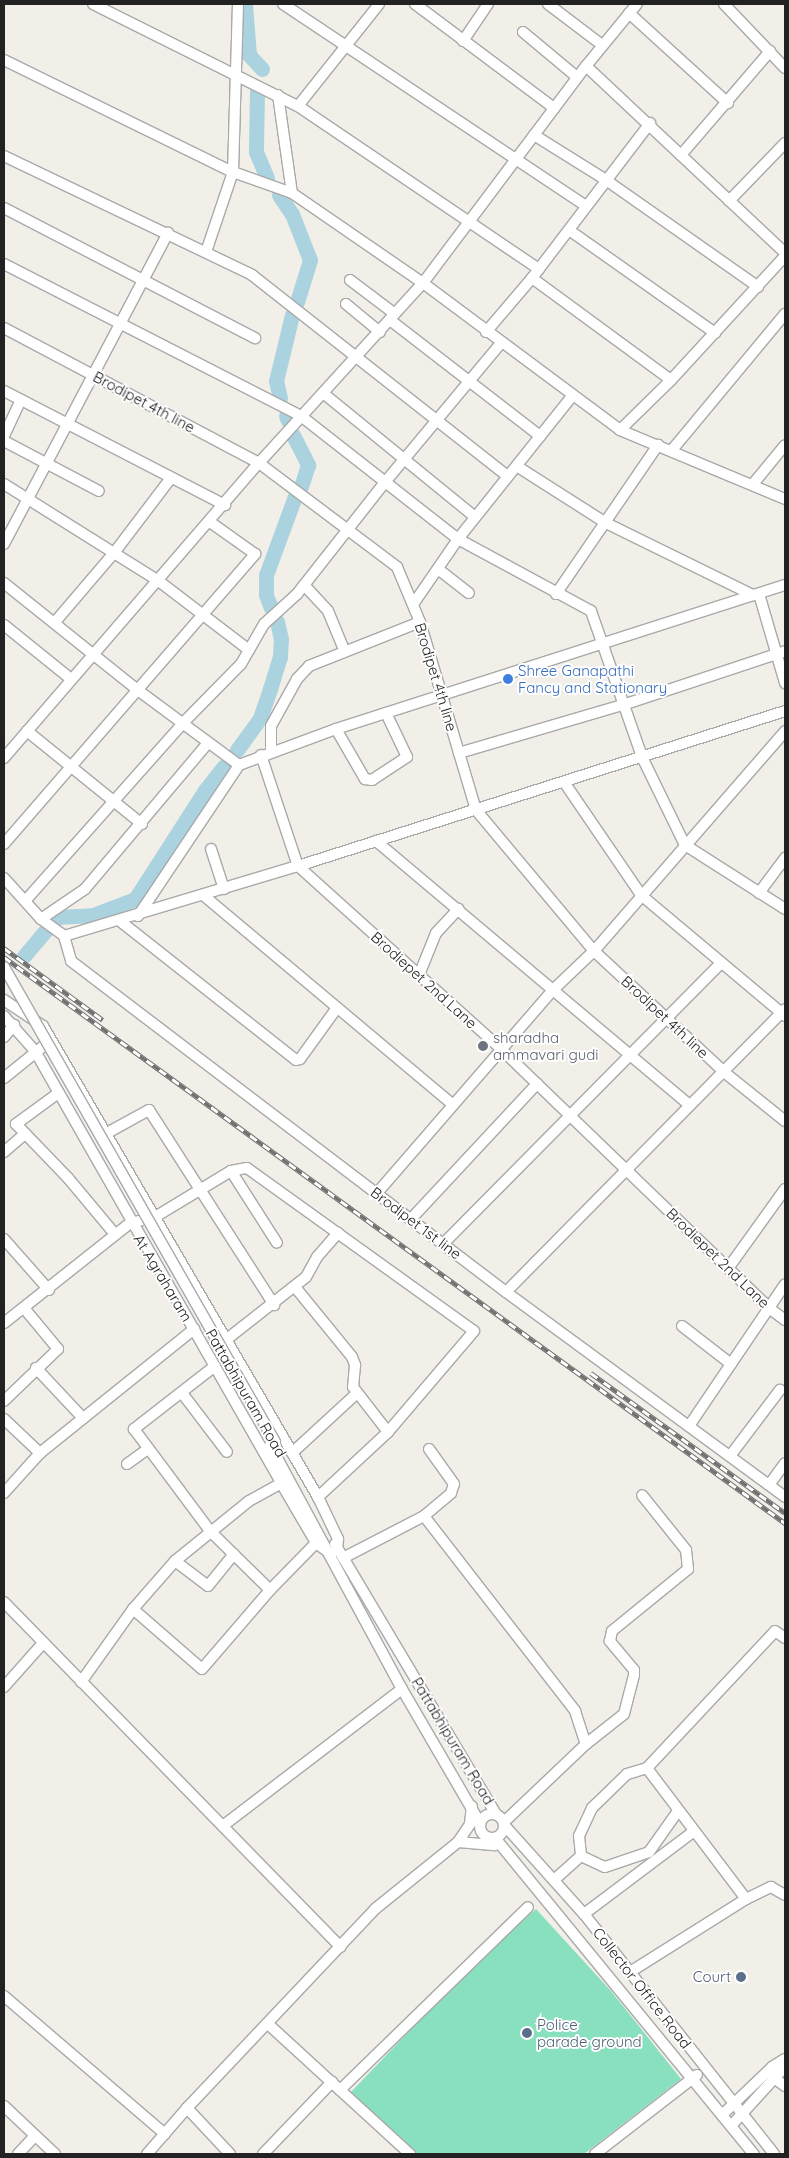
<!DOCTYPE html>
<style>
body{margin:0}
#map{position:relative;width:789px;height:2158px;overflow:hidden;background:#f2efe9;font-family:Quicksand,sans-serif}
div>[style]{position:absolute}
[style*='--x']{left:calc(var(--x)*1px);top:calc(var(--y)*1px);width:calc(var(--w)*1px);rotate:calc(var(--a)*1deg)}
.pitch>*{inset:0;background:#88e0be}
.river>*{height:15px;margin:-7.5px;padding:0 7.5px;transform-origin:7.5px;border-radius:7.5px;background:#aad3df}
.roads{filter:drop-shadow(1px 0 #a9a9a9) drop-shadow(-1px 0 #a9a9a9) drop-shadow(0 1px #a9a9a9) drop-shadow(0 -1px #a9a9a9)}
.minor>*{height:10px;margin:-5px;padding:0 5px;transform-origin:5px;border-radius:5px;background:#fff}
.minor>.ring{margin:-5px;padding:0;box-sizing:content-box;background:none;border:10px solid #fff;border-radius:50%}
.rail>*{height:4.5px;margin-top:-2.25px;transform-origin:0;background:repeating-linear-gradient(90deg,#fff 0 8px,#707070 0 16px);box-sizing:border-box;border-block:1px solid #707070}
.bridges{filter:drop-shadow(1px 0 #a9a9a9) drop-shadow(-1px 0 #a9a9a9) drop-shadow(0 1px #a9a9a9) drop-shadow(0 -1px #a9a9a9)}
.minor-bridge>*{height:10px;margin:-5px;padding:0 5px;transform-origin:5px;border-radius:5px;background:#fff}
.dots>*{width:14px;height:14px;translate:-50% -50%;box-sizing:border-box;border:2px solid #fff;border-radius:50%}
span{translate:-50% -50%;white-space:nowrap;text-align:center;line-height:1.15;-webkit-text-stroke:4px #fff;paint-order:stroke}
.street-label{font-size:15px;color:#222}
.shop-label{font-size:15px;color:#366cbe}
.left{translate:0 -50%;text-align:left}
.worship-label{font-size:15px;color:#5b616d}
.service-label{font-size:15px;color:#4e5e75}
.right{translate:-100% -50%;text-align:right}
.frame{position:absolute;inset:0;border:5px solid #222;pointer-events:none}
</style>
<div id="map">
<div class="pitch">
<i style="clip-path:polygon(536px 1909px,611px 1991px,681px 2079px,584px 2154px,418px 2154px,350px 2093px,468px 1970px)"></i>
</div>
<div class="river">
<i style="--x:245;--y:4;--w:51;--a:85.5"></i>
<i style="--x:249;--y:55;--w:19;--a:47"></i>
<i style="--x:257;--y:92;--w:60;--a:91"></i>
<i style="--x:256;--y:152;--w:28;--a:67"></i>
<i style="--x:279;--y:195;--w:23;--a:56"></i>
<i style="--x:292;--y:214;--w:49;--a:68.6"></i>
<i style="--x:310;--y:260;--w:44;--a:107.2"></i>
<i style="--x:280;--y:398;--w:17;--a:-103"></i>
<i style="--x:276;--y:381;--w:68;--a:-76.4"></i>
<i style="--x:286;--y:416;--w:5;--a:68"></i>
<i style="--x:293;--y:435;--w:34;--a:63"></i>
<i style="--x:308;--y:465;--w:22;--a:108"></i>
<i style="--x:271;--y:608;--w:14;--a:-111"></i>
<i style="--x:266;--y:595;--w:20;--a:-90"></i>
<i style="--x:266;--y:575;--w:84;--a:-69.8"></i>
<i style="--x:237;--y:750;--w:39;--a:-54"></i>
<i style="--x:260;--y:718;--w:31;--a:-71"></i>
<i style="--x:270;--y:689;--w:34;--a:-73"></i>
<i style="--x:280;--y:657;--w:18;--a:-87"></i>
<i style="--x:281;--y:639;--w:18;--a:-103"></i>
<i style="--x:24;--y:956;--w:51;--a:-49.8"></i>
<i style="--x:57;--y:917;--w:36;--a:-3"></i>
<i style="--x:93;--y:915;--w:45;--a:-20.9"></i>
<i style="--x:135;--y:899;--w:131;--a:-57.2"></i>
<i style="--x:206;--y:789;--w:29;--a:-52"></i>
</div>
<div class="roads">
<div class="minor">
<i style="--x:93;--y:4;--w:229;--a:26.5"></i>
<i style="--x:298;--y:106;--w:291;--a:34.1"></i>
<i style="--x:283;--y:4;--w:364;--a:33.7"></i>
<i style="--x:415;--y:4;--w:174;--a:36.8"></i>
<i style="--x:548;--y:4;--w:68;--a:37.2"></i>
<i style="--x:724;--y:4;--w:88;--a:46.4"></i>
<i style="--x:629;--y:13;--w:134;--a:42.3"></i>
<i style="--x:523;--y:32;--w:70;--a:39.8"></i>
<i style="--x:463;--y:41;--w:45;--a:-56"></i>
<i style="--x:4;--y:60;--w:255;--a:26.1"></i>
<i style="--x:233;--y:172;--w:63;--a:19.6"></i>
<i style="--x:292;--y:193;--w:159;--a:34.5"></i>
<i style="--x:423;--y:283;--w:246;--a:36.7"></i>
<i style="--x:620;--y:430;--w:179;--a:22.7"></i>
<i style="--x:586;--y:66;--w:273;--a:43.2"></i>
<i style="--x:278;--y:95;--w:99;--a:81.9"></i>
<i style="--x:298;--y:106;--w:130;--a:-51.5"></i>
<i style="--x:534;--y:135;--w:85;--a:32"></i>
<i style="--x:606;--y:180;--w:186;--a:35.1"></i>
<i style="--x:681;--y:155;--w:137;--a:-49.4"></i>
<i style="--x:4;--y:156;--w:275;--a:25.6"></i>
<i style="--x:252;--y:275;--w:325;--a:38.2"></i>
<i style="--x:729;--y:201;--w:81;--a:-46"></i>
<i style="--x:4;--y:208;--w:283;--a:27.4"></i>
<i style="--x:569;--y:230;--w:179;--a:35.2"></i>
<i style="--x:206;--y:252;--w:84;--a:-71.4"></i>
<i style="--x:233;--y:172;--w:168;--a:-88.3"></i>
<i style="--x:4;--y:264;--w:334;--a:27.1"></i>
<i style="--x:301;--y:416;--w:199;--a:38.1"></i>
<i style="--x:458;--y:539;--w:151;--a:28.4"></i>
<i style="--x:591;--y:611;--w:155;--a:70.7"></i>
<i style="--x:642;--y:757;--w:98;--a:64"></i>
<i style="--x:685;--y:845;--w:119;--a:32.6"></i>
<i style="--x:532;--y:278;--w:172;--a:36.3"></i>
<i style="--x:350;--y:280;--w:56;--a:37.1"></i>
<i style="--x:346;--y:304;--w:44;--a:39.5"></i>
<i style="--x:390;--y:320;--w:190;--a:37.7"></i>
<i style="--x:4;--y:328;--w:289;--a:27.9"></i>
<i style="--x:259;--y:463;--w:173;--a:37"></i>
<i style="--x:397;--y:567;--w:60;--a:67.3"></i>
<i style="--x:420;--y:622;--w:196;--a:73.4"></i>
<i style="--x:476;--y:810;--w:184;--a:50.1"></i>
<i style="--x:594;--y:951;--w:178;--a:42.9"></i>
<i style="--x:724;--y:1072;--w:78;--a:38.8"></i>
<i style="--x:486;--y:332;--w:71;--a:-49.6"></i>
<i style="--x:532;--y:278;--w:195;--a:-52.7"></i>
<i style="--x:4;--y:391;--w:249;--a:27.3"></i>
<i style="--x:323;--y:393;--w:196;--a:39.2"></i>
<i style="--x:620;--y:430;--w:71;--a:-44.4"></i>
<i style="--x:671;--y:380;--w:168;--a:-47.4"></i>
<i style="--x:4;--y:436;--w:40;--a:-65"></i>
<i style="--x:4;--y:441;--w:107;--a:27.8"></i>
<i style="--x:672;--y:450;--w:177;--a:-50.3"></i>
<i style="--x:518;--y:467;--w:104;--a:32.5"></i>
<i style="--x:606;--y:523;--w:164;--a:26.1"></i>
<i style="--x:4;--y:484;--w:184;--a:32.1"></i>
<i style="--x:160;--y:582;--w:112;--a:37.4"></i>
<i style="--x:753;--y:484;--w:50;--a:-50.6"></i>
<i style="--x:4;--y:544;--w:352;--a:-62.2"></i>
<i style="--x:438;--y:569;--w:39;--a:38"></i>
<i style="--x:4;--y:583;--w:173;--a:38.7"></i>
<i style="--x:139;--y:691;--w:124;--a:36.5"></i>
<i style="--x:304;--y:585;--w:35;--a:47"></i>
<i style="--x:328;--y:611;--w:44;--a:67.5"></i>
<i style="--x:556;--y:594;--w:181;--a:-55.6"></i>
<i style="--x:759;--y:594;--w:93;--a:73.7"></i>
<i style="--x:414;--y:603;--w:78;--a:-55.5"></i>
<i style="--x:458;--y:539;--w:183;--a:-51.4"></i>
<i style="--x:55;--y:622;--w:91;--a:-49.5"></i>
<i style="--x:114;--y:553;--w:94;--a:-52.8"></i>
<i style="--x:4;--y:625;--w:86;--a:38.9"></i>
<i style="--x:336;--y:729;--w:58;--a:59.9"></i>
<i style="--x:365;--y:779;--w:7;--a:8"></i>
<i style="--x:372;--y:780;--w:42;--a:-33.3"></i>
<i style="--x:407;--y:757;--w:49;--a:-115.5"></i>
<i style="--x:27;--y:731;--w:148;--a:39"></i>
<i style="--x:271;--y:751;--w:25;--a:-90"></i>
<i style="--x:271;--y:726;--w:54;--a:-61"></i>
<i style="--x:297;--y:679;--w:18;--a:-47"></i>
<i style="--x:309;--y:666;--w:119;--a:-21.6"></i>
<i style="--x:459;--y:753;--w:174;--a:-16.4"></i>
<i style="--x:626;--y:704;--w:168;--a:-18.4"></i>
<i style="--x:261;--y:755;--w:117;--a:71.6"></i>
<i style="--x:298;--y:866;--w:275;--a:42"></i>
<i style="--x:502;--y:1050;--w:371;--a:44"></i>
<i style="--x:769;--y:1308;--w:20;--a:37"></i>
<i style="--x:4;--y:758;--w:390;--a:-49.2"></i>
<i style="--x:259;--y:463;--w:244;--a:-47.7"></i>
<i style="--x:423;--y:283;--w:271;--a:-53.1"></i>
<i style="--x:586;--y:66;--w:80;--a:-50.6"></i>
<i style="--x:564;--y:782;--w:137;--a:55.7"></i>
<i style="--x:641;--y:895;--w:188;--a:40"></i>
<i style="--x:376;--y:841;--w:410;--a:40.1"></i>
<i style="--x:4;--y:844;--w:384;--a:-49.1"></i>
<i style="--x:255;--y:554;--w:55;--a:-144.6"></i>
<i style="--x:211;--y:849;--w:42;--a:72"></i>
<i style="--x:4;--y:878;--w:55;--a:47.9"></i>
<i style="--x:41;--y:919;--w:29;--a:36"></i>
<i style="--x:64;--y:936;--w:244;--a:-16.7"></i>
<i style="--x:298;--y:866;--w:511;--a:-17.65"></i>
<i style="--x:759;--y:893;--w:44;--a:-53.4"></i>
<i style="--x:203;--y:895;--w:326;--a:40"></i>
<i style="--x:26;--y:900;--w:237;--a:-48.4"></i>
<i style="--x:183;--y:723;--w:83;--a:-45.5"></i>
<i style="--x:241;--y:664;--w:46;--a:-60.1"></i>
<i style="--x:264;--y:624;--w:45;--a:-42.3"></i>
<i style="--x:297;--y:594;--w:144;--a:-51.8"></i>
<i style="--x:386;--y:481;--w:180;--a:-50.2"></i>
<i style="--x:138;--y:916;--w:182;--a:-56.2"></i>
<i style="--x:239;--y:765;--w:103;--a:-20.4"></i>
<i style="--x:336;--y:729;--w:472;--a:-17.8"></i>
<i style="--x:41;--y:919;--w:53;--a:-34.3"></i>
<i style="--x:85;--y:889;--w:191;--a:-49.9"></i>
<i style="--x:120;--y:921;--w:224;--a:38.3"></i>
<i style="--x:296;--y:1060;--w:4;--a:-14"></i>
<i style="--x:300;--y:1059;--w:62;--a:-54.2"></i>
<i style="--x:64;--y:936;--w:26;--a:74"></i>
<i style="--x:71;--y:961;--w:547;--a:37.27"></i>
<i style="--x:506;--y:1292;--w:346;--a:36.3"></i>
<i style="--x:419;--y:975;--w:45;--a:-68"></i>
<i style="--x:436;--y:933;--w:33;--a:-47"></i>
<i style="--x:4;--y:1000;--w:47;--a:33.7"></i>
<i style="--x:43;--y:1026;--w:545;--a:59.72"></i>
<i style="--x:318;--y:1497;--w:47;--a:64.5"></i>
<i style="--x:338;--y:1539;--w:10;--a:96"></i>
<i style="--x:4;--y:1016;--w:47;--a:48.5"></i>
<i style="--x:35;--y:1051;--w:497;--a:60.3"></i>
<i style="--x:281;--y:1483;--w:69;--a:59.7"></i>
<i style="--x:316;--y:1543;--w:19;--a:36"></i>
<i style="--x:4;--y:1037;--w:16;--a:-50"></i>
<i style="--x:4;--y:1078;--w:60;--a:-39"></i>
<i style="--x:57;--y:1094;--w:51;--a:143.8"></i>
<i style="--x:16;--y:1124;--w:75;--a:46.1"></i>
<i style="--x:68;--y:1178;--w:72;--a:50.1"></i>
<i style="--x:107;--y:1133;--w:48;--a:-28.7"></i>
<i style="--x:149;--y:1110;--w:232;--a:57.3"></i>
<i style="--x:4;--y:1152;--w:28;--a:-41"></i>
<i style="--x:231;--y:1171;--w:16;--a:-11"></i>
<i style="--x:247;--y:1168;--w:279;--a:35.7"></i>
<i style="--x:474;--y:1331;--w:133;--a:130.4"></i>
<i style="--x:388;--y:1432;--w:96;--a:137.1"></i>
<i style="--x:377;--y:1193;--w:269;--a:-49.1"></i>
<i style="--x:553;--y:990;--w:57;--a:-43.6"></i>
<i style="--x:594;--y:951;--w:291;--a:-49"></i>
<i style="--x:411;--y:1219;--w:185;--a:-47"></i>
<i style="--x:4;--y:1239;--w:68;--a:48.6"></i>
<i style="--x:444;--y:1243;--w:394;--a:-45.3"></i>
<i style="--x:729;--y:1267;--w:96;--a:-54.3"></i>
<i style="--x:295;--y:1287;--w:90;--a:50.8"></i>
<i style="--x:352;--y:1357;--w:9;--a:69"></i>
<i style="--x:355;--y:1365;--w:22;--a:95"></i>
<i style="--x:353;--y:1387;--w:57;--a:52.1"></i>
<i style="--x:506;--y:1292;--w:397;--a:-45.4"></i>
<i style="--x:4;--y:1323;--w:161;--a:-38.4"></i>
<i style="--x:130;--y:1223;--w:26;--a:-13"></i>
<i style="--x:155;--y:1217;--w:89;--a:-31.2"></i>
<i style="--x:231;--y:1171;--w:85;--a:57.4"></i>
<i style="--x:682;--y:1326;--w:62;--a:37.8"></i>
<i style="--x:227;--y:1339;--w:100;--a:-38.1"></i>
<i style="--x:306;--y:1277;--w:23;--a:-61"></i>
<i style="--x:317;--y:1257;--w:32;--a:-49"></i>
<i style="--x:215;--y:1366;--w:103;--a:142.1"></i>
<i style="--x:134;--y:1429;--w:127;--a:53.3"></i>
<i style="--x:210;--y:1531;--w:84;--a:44.5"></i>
<i style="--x:36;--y:1368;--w:69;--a:46.8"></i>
<i style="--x:182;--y:1393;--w:74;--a:52.7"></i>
<i style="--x:4;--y:1401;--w:75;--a:-43.9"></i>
<i style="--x:58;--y:1349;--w:53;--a:-129.7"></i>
<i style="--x:4;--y:1419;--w:50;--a:43.4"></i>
<i style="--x:689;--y:1426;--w:171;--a:-55.9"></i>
<i style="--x:270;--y:1445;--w:277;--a:61.6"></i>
<i style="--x:402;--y:1689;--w:155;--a:59.8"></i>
<i style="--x:292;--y:1453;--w:88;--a:-42.7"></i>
<i style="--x:730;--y:1456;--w:83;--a:-52.9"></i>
<i style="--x:127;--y:1464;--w:26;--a:-36"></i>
<i style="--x:769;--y:1485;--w:27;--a:-54"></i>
<i style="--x:4;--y:1493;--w:54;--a:-48"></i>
<i style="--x:40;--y:1453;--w:198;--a:-38.8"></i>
<i style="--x:424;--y:1516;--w:247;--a:52.2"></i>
<i style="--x:575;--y:1711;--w:35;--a:72"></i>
<i style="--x:586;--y:1744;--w:113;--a:136.4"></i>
<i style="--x:335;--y:1544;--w:314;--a:59.2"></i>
<i style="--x:343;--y:1558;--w:91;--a:-27.4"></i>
<i style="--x:424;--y:1516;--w:35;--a:-40"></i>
<i style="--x:451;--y:1493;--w:9;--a:-72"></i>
<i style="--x:454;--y:1484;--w:43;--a:-125.5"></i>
<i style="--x:175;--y:1561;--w:41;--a:37.1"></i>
<i style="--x:208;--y:1586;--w:41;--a:-50.9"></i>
<i style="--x:4;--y:1602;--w:482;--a:45.7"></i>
<i style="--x:133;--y:1609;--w:91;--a:41"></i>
<i style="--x:202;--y:1669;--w:104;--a:-49.3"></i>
<i style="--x:270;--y:1590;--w:66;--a:-45.6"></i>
<i style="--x:81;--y:1682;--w:90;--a:-54.5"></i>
<i style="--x:133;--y:1609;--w:64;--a:-48.8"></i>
<i style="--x:175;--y:1561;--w:95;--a:-39"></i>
<i style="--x:249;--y:1501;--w:37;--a:-29"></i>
<i style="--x:4;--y:1687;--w:59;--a:-48.4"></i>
<i style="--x:586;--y:1744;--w:48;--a:-38.3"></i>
<i style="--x:624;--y:1714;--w:40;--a:-75.6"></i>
<i style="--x:634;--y:1675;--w:5;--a:-90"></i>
<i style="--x:634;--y:1670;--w:38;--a:-130"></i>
<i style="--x:610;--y:1641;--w:10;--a:-79"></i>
<i style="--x:612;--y:1631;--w:98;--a:-39.2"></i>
<i style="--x:688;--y:1569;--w:19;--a:-96"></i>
<i style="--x:686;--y:1550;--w:70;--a:-128.7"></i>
<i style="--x:647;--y:1768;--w:21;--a:163"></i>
<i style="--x:627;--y:1774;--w:49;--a:135.8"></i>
<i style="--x:592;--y:1808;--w:31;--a:115"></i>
<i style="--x:579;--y:1836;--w:20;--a:84"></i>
<i style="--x:581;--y:1856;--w:26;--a:25"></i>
<i style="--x:605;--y:1867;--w:46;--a:-18.8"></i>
<i style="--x:649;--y:1852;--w:50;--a:-54.7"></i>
<i class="ring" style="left:480px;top:1814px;width:14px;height:14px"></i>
<i style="--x:224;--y:1825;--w:224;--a:-37.4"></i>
<i style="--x:505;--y:1826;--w:118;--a:48.1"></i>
<i style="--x:584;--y:1914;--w:306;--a:51.6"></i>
<i style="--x:495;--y:1838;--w:409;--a:50.7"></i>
<i style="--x:458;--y:1842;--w:37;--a:5"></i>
<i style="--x:554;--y:1880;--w:36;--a:-42"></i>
<i style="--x:746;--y:1899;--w:164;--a:-127.1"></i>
<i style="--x:647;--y:1768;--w:187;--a:-46.9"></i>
<i style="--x:775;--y:1631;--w:12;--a:35"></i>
<i style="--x:584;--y:1914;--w:138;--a:-37"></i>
<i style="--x:630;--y:1972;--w:137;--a:-32.2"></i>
<i style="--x:746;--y:1899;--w:28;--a:-26"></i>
<i style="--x:771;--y:1887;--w:16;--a:30"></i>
<i style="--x:4;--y:1996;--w:212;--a:40.6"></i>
<i style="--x:268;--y:2024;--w:193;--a:42.5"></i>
<i style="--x:774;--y:2078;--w:14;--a:36"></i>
<i style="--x:340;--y:2090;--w:262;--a:-44.2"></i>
<i style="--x:4;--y:2106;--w:70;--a:43.3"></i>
<i style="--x:187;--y:2108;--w:63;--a:46.9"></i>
<i style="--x:722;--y:2115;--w:69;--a:-43.8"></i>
<i style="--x:772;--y:2067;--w:15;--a:-32"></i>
<i style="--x:731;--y:2126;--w:73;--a:-47.8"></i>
<i style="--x:780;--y:2072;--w:10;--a:-84"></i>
<i style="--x:18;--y:2154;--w:25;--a:-47"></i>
<i style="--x:147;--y:2154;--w:61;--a:-49"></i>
<i style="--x:187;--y:2108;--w:274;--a:-46.6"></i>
<i style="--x:375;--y:1909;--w:107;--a:-38.9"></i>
<i style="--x:458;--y:1842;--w:22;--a:-56"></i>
<i style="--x:470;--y:1824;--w:18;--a:-84"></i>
<i style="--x:263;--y:2154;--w:100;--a:-46.2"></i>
<i style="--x:595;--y:2154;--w:129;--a:-37.8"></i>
</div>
</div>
<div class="rail">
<i style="--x:4;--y:948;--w:122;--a:36"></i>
<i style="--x:4;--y:957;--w:965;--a:35.93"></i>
<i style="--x:591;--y:1373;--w:239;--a:35.8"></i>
</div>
<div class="bridges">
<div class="minor-bridge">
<i style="--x:4;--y:967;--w:547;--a:60.29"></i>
</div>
</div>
<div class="dots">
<i style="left:508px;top:679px;background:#3f7fe0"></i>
<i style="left:483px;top:1046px;background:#6b7280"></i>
<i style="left:741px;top:1977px;background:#5c6f8a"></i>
<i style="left:527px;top:2033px;background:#5c6f8a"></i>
</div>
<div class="street-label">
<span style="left:144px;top:402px;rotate:28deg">Brodipet 4th line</span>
<span style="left:436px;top:677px;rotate:73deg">Brodipet 4th line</span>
<span style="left:424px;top:980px;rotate:42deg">Brodiepet 2nd Lane</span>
<span style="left:665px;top:1017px;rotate:43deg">Brodipet 4th line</span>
<span style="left:416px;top:1223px;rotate:37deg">Brodipet 1st line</span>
<span style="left:718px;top:1258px;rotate:44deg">Brodiepet 2nd Lane</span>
<span style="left:163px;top:1278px;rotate:59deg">At Agraharam</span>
<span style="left:246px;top:1393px;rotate:60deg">Pattabhipuram Road</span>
<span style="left:453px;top:1741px;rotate:59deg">Pattabhipuram Road</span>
<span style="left:642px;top:1988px;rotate:52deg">Collector Office Road</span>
</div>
<div class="shop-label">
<span class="left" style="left:518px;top:679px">Shree Ganapathi<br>Fancy and Stationary</span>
</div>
<div class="worship-label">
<span class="left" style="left:493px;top:1046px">sharadha<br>ammavari gudi</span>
</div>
<div class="service-label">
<span class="right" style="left:731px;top:1977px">Court</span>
<span class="left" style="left:537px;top:2033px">Police<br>parade ground</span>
</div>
<div class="frame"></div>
</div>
